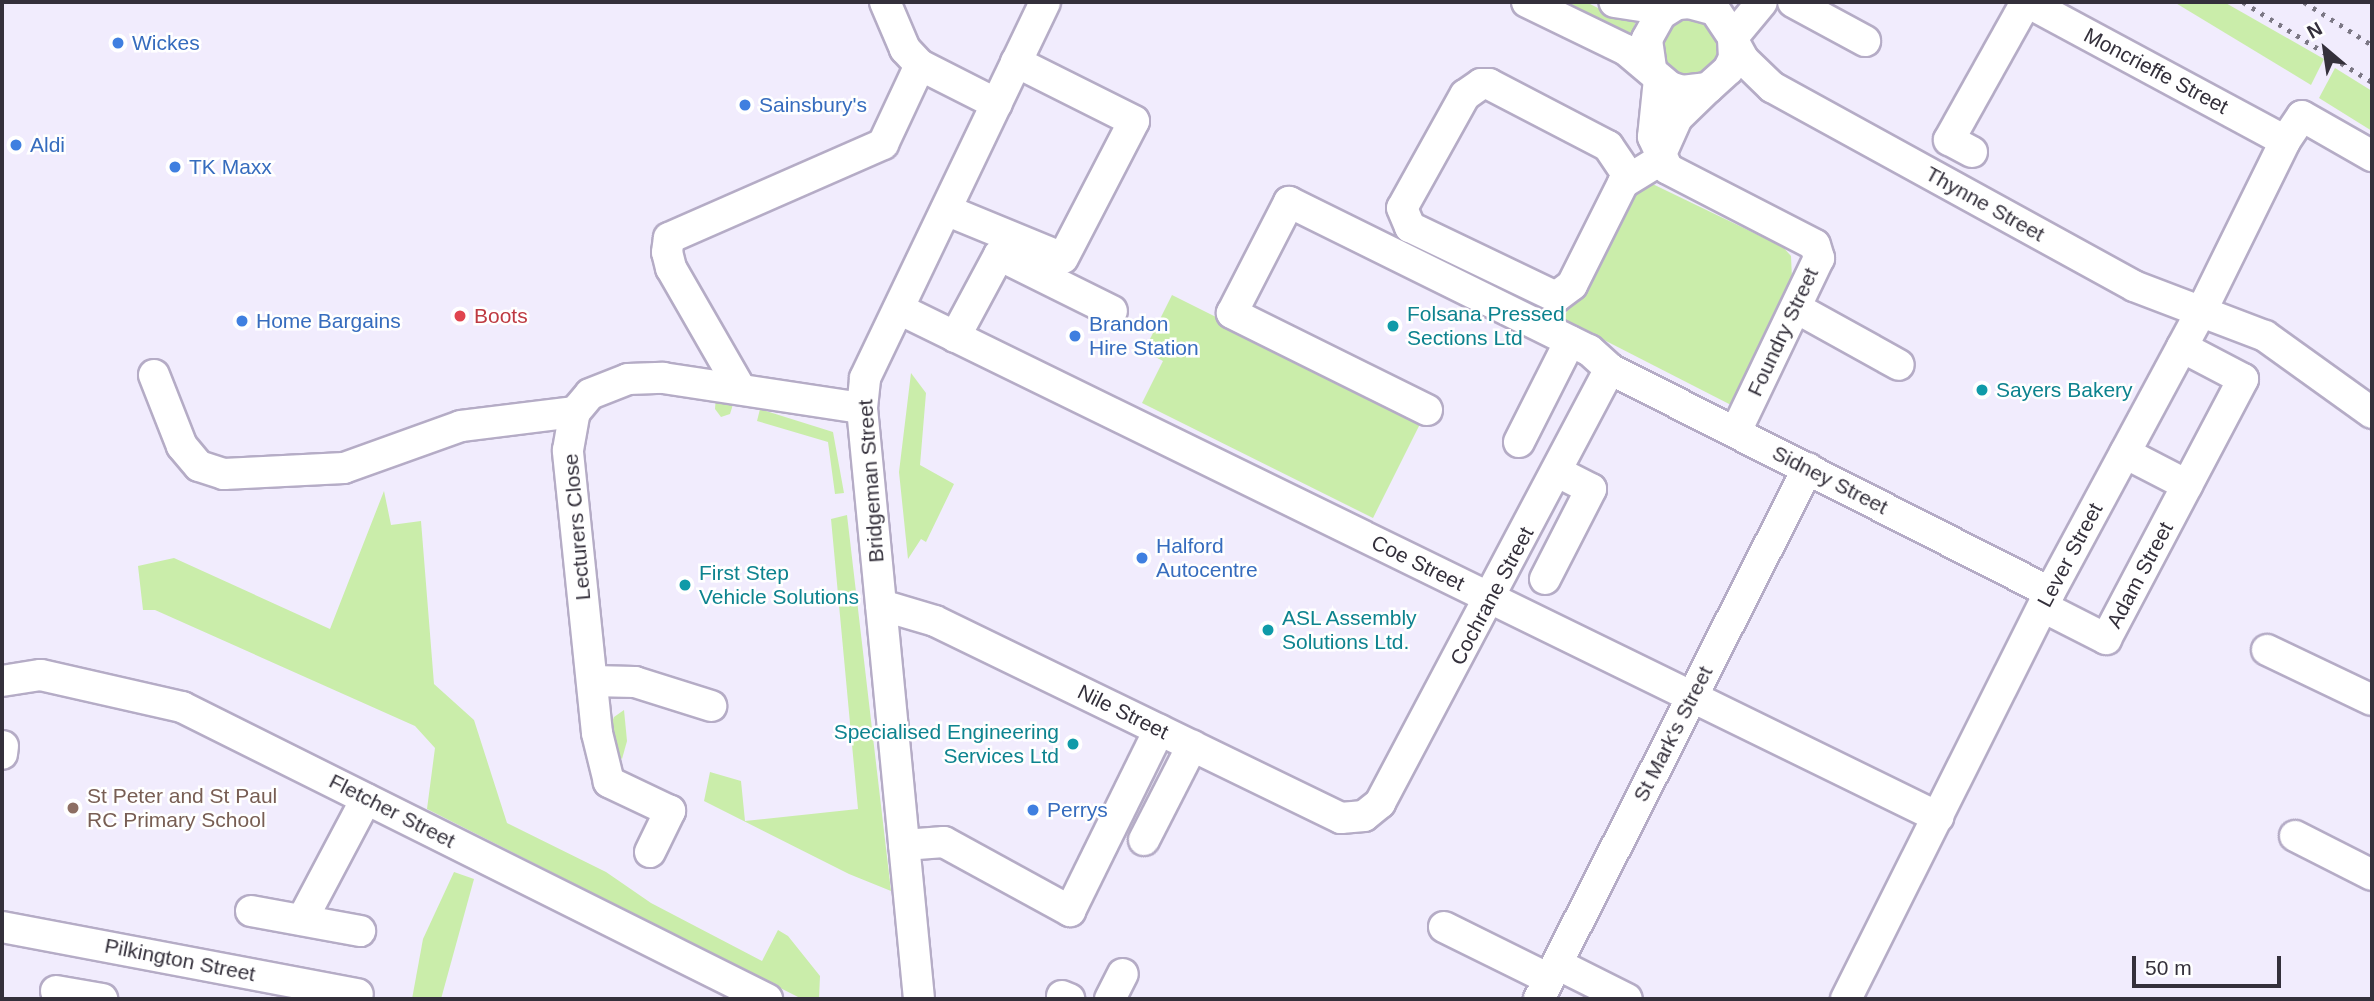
<!DOCTYPE html>
<style>
body{margin:0}
#map{position:relative;width:2374px;height:1001px;overflow:hidden;background:#f1ecfd;font-family:Helvetica,sans-serif}
div>[style]{position:absolute}
[style*='--x']{left:calc(var(--x)*1px);top:calc(var(--y)*1px);width:calc(var(--w)*1px);rotate:calc(var(--a)*1deg)}
.green>*{inset:0;background:#caedaa}
.round{border-radius:50%}
.roads{filter:drop-shadow(2px 0 #b5acc6) drop-shadow(-2px 0 #b5acc6) drop-shadow(0 2px #b5acc6) drop-shadow(0 -2px #b5acc6)}
.minor>*{height:30px;margin:-15px;padding:0 15px;transform-origin:15px;border-radius:15px;background:#fff}
.rail>*{height:5px;margin-top:-2.5px;transform-origin:0;background:repeating-linear-gradient(90deg,#7b7784 0 3.5px,transparent 0 10.5px)}
.dots>*{width:19px;height:19px;translate:-50% -50%;box-sizing:border-box;border:4px solid #fff;border-radius:50%}
span{translate:-50% -50%;white-space:nowrap;text-align:center;line-height:1.15;-webkit-text-stroke:5px #fff;paint-order:stroke}
.shop-label{font-size:21px;color:#366cbe}
.left{translate:0 -50%;text-align:left}
.street-label{font-size:21px;color:#34303b}
.culture-label{font-size:21px;color:#0d838f}
.right{translate:-100% -50%;text-align:right}
.health-label{font-size:21px;color:#be3a42}
.education-label{font-size:21px;color:#785e54}
.frame{position:absolute;inset:0;border:4px solid #34303b;pointer-events:none}
.north{position:absolute;left:2290px;top:14px;width:70px;height:70px;-webkit-text-stroke:5px #fff;paint-order:stroke;rotate:331deg;font-size:19px;font-weight:700;line-height:28px;text-align:center;color:#34303b}
.north::after{content:'';display:block;margin:auto;width:24px;height:32px;background:#34303b;clip-path:polygon(50% 0,100% 100%,50% 72%,0 100%)}
.scale{position:absolute;left:2132px;top:956px;width:149px;height:32px;box-sizing:border-box;border:4px solid #34303b;border-top:0;padding-left:9px;font-size:21px;line-height:24px;white-space:nowrap;color:#34303b;-webkit-text-stroke:5px #fff;paint-order:stroke}
</style>
<div id="map">
<div class="green">
<i style="clip-path:polygon(1546px 2px,1586px 2px,1618px 18px,1637px 19px,1628px 42px)"></i>
<i style="clip-path:polygon(2174px 2px,2224px 2px,2324px 59px,2311px 85px)"></i>
<i class="round" style="left:1659px;top:17px;width:62px;height:62px"></i>
<i style="clip-path:polygon(2335px 68px,2372px 91px,2372px 131px,2319px 98px)"></i>
<i style="clip-path:polygon(1636px 176px,1783px 247px,1791px 256px,1792px 279px,1733px 406px,1563px 319px)"></i>
<i style="clip-path:polygon(1172px 295px,1422px 420px,1373px 518px,1142px 403px,1163px 361px,1144px 351px)"></i>
<i style="clip-path:polygon(911px 373px,926px 393px,920px 465px,954px 484px,926px 542px,921px 539px,908px 559px,899px 472px)"></i>
<i style="clip-path:polygon(716px 395px,734px 401px,730px 414px,721px 417px,715px 409px)"></i>
<i style="clip-path:polygon(760px 409px,833px 432px,844px 493px,835px 494px,828px 442px,757px 421px)"></i>
<i style="clip-path:polygon(384px 491px,391px 525px,421px 521px,434px 684px,474px 720px,507px 823px,606px 872px,651px 903px,762px 961px,778px 930px,788px 936px,820px 976px,819px 999px,802px 999px,427px 809px,435px 748px,415px 726px,155px 610px,143px 610px,138px 566px,174px 558px,330px 629px)"></i>
<i style="clip-path:polygon(847px 515px,891px 891px,849px 874px,704px 801px,710px 772px,741px 781px,745px 821px,858px 809px,831px 519px)"></i>
<i style="clip-path:polygon(624px 710px,627px 741px,622px 759px,604px 743px,614px 717px)"></i>
<i style="clip-path:polygon(454px 872px,474px 879px,441px 999px,412px 999px,423px 939px)"></i>
</div>
<div class="roads">
<div class="minor">
<i style="--x:885;--y:2;--w:51;--a:66.9"></i>
<i style="--x:905;--y:49;--w:22;--a:47"></i>
<i style="--x:920;--y:65;--w:86;--a:26.9"></i>
<i style="--x:1527;--y:2;--w:110;--a:25.9"></i>
<i style="--x:1626;--y:50;--w:57;--a:40.1"></i>
<i style="--x:1670;--y:87;--w:13;--a:18"></i>
<i style="--x:1682;--y:91;--w:26;--a:-7"></i>
<i style="--x:1708;--y:88;--w:27;--a:-42"></i>
<i style="--x:1728;--y:70;--w:13;--a:-63"></i>
<i style="--x:1734;--y:58;--w:21;--a:-93"></i>
<i style="--x:1733;--y:37;--w:32;--a:-124"></i>
<i style="--x:1715;--y:10;--w:27;--a:-165"></i>
<i style="--x:1689;--y:3;--w:42;--a:174.6"></i>
<i style="--x:1647;--y:7;--w:33;--a:-171"></i>
<i style="--x:1793;--y:2;--w:82;--a:28.4"></i>
<i style="--x:2027;--y:2;--w:293;--a:28.3"></i>
<i style="--x:1733;--y:37;--w:45;--a:-50.4"></i>
<i style="--x:1735;--y:44;--w:18;--a:61"></i>
<i style="--x:1744;--y:60;--w:39;--a:44"></i>
<i style="--x:1772;--y:87;--w:413;--a:28.8"></i>
<i style="--x:2134;--y:286;--w:140;--a:20.9"></i>
<i style="--x:2265;--y:336;--w:132;--a:35.7"></i>
<i style="--x:1651;--y:68;--w:29;--a:-98"></i>
<i style="--x:1647;--y:39;--w:29;--a:-61"></i>
<i style="--x:1661;--y:14;--w:15;--a:-32"></i>
<i style="--x:1659;--y:79;--w:58;--a:95.9"></i>
<i style="--x:1653;--y:137;--w:35;--a:65"></i>
<i style="--x:1668;--y:169;--w:165;--a:27.3"></i>
<i style="--x:1815;--y:245;--w:14;--a:73"></i>
<i style="--x:1819;--y:258;--w:192;--a:115.6"></i>
<i style="--x:1972;--y:152;--w:26;--a:-152"></i>
<i style="--x:1949;--y:140;--w:158;--a:-60.8"></i>
<i style="--x:1661;--y:154;--w:39;--a:-66"></i>
<i style="--x:1677;--y:118;--w:43;--a:-44.1"></i>
<i style="--x:1629;--y:177;--w:37;--a:-124"></i>
<i style="--x:1608;--y:146;--w:134;--a:-152.5"></i>
<i style="--x:1489;--y:84;--w:8;--a:180"></i>
<i style="--x:1481;--y:84;--w:19;--a:145"></i>
<i style="--x:1465;--y:95;--w:129;--a:119.1"></i>
<i style="--x:1402;--y:208;--w:21;--a:67"></i>
<i style="--x:1410;--y:227;--w:162;--a:25.6"></i>
<i style="--x:1556;--y:297;--w:20;--a:-37"></i>
<i style="--x:1572;--y:285;--w:114;--a:-63.4"></i>
<i style="--x:1623;--y:183;--w:46;--a:-31.6"></i>
<i style="--x:946;--y:210;--w:126;--a:22.3"></i>
<i style="--x:1063;--y:258;--w:154;--a:-62.6"></i>
<i style="--x:1134;--y:121;--w:132;--a:-153.4"></i>
<i style="--x:899;--y:309;--w:1157;--a:26.06"></i>
<i style="--x:1798;--y:309;--w:115;--a:29"></i>
<i style="--x:955;--y:337;--w:93;--a:-61.8"></i>
<i style="--x:999;--y:255;--w:126;--a:26.4"></i>
<i style="--x:154;--y:375;--w:76;--a:68.5"></i>
<i style="--x:182;--y:446;--w:26;--a:50"></i>
<i style="--x:199;--y:466;--w:26;--a:18"></i>
<i style="--x:224;--y:474;--w:120;--a:-2.9"></i>
<i style="--x:344;--y:468;--w:124;--a:-19.7"></i>
<i style="--x:461;--y:426;--w:115;--a:-7"></i>
<i style="--x:740;--y:388;--w:138;--a:-119.9"></i>
<i style="--x:671;--y:268;--w:16;--a:-104"></i>
<i style="--x:667;--y:252;--w:14;--a:-82"></i>
<i style="--x:669;--y:238;--w:234;--a:-23.7"></i>
<i style="--x:883;--y:144;--w:87;--a:-64.9"></i>
<i style="--x:1427;--y:410;--w:218;--a:-153.6"></i>
<i style="--x:1232;--y:313;--w:125;--a:-62.8"></i>
<i style="--x:1289;--y:202;--w:335;--a:26.3"></i>
<i style="--x:1589;--y:350;--w:28;--a:42"></i>
<i style="--x:1610;--y:369;--w:493;--a:26.9"></i>
<i style="--x:1519;--y:442;--w:113;--a:-63.2"></i>
<i style="--x:2125;--y:453;--w:70;--a:27.3"></i>
<i style="--x:1545;--y:579;--w:101;--a:-62.9"></i>
<i style="--x:1591;--y:489;--w:38;--a:-153"></i>
<i style="--x:881;--y:605;--w:56;--a:16.5"></i>
<i style="--x:935;--y:621;--w:451;--a:25.9"></i>
<i style="--x:1341;--y:818;--w:23;--a:-5"></i>
<i style="--x:1364;--y:816;--w:21;--a:-39"></i>
<i style="--x:1380;--y:803;--w:491;--a:-62.1"></i>
<i style="--x:2043;--y:607;--w:71;--a:26.9"></i>
<i style="--x:2106;--y:639;--w:294;--a:-62.2"></i>
<i style="--x:2243;--y:379;--w:69;--a:-152.3"></i>
<i style="--x:2267;--y:650;--w:116;--a:25.5"></i>
<i style="--x:2;--y:681;--w:39;--a:-9"></i>
<i style="--x:41;--y:675;--w:145;--a:12.8"></i>
<i style="--x:182;--y:707;--w:654;--a:26.53"></i>
<i style="--x:592;--y:681;--w:43;--a:1.3"></i>
<i style="--x:635;--y:682;--w:80;--a:17.5"></i>
<i style="--x:2;--y:754;--w:8;--a:-83"></i>
<i style="--x:2295;--y:836;--w:86;--a:26.9"></i>
<i style="--x:1144;--y:840;--w:106;--a:-62.9"></i>
<i style="--x:904;--y:845;--w:40;--a:-4.3"></i>
<i style="--x:944;--y:842;--w:144;--a:28.7"></i>
<i style="--x:1070;--y:911;--w:202;--a:-63.8"></i>
<i style="--x:650;--y:852;--w:46;--a:-64"></i>
<i style="--x:670;--y:811;--w:68;--a:-154.6"></i>
<i style="--x:609;--y:782;--w:50;--a:-103.8"></i>
<i style="--x:597;--y:733;--w:284;--a:-95.9"></i>
<i style="--x:568;--y:450;--w:39;--a:-80"></i>
<i style="--x:575;--y:412;--w:23;--a:-50"></i>
<i style="--x:590;--y:394;--w:41;--a:-21.5"></i>
<i style="--x:628;--y:379;--w:35;--a:-2"></i>
<i style="--x:663;--y:378;--w:201;--a:8.6"></i>
<i style="--x:251;--y:911;--w:111;--a:10.4"></i>
<i style="--x:302;--y:920;--w:137;--a:-62.1"></i>
<i style="--x:2;--y:927;--w:362;--a:10.7"></i>
<i style="--x:1444;--y:927;--w:117;--a:26.3"></i>
<i style="--x:1557;--y:964;--w:78;--a:26.6"></i>
<i style="--x:56;--y:991;--w:47;--a:9.9"></i>
<i style="--x:1062;--y:996;--w:8;--a:23"></i>
<i style="--x:919;--y:999;--w:594;--a:-95.51"></i>
<i style="--x:862;--y:408;--w:30;--a:-84"></i>
<i style="--x:865;--y:378;--w:417;--a:-64.4"></i>
<i style="--x:1110;--y:999;--w:28;--a:-63"></i>
<i style="--x:1539;--y:999;--w:595;--a:-63.13"></i>
<i style="--x:1846;--y:999;--w:455;--a:-63.4"></i>
<i style="--x:2050;--y:592;--w:320;--a:-61.7"></i>
<i style="--x:2202;--y:310;--w:188;--a:-63.8"></i>
<i style="--x:2285;--y:141;--w:30;--a:-56"></i>
<i style="--x:2302;--y:116;--w:81;--a:29.7"></i>
</div>
</div>
<div class="rail">
<i style="--x:2243;--y:2;--w:152;--a:31.8"></i>
<i style="--x:2304;--y:2;--w:80;--a:32.3"></i>
</div>
<div class="dots">
<i style="left:118px;top:43px;background:#3f7fe0"></i>
<i style="left:745px;top:105px;background:#3f7fe0"></i>
<i style="left:16px;top:145px;background:#3f7fe0"></i>
<i style="left:175px;top:167px;background:#3f7fe0"></i>
<i style="left:460px;top:316px;background:#e0444e"></i>
<i style="left:242px;top:321px;background:#3f7fe0"></i>
<i style="left:1393px;top:326px;background:#0f9aa8"></i>
<i style="left:1075px;top:336px;background:#3f7fe0"></i>
<i style="left:1982px;top:390px;background:#0f9aa8"></i>
<i style="left:1142px;top:558px;background:#3f7fe0"></i>
<i style="left:685px;top:585px;background:#0f9aa8"></i>
<i style="left:1268px;top:630px;background:#0f9aa8"></i>
<i style="left:1073px;top:744px;background:#0f9aa8"></i>
<i style="left:73px;top:808px;background:#8d6e63"></i>
<i style="left:1033px;top:810px;background:#3f7fe0"></i>
</div>
<div class="shop-label">
<span class="left" style="left:132px;top:43px">Wickes</span>
<span class="left" style="left:759px;top:105px">Sainsbury's</span>
<span class="left" style="left:30px;top:145px">Aldi</span>
<span class="left" style="left:189px;top:167px">TK Maxx</span>
<span class="left" style="left:256px;top:321px">Home Bargains</span>
<span class="left" style="left:1089px;top:336px">Brandon<br>Hire Station</span>
<span class="left" style="left:1156px;top:558px">Halford<br>Autocentre</span>
<span class="left" style="left:1047px;top:810px">Perrys</span>
</div>
<div class="street-label">
<span style="left:2156px;top:71px;rotate:28deg">Moncrieffe Street</span>
<span style="left:1985px;top:204px;rotate:29deg">Thynne Street</span>
<span style="left:1783px;top:332px;rotate:-65deg">Foundry Street</span>
<span style="left:1830px;top:480px;rotate:27deg">Sidney Street</span>
<span style="left:871px;top:481px;rotate:-94deg">Bridgeman Street</span>
<span style="left:577px;top:527px;rotate:-95deg">Lecturers Close</span>
<span style="left:2070px;top:555px;rotate:-62deg">Lever Street</span>
<span style="left:1418px;top:563px;rotate:26deg">Coe Street</span>
<span style="left:2140px;top:575px;rotate:-62deg">Adam Street</span>
<span style="left:1492px;top:596px;rotate:-62deg">Cochrane Street</span>
<span style="left:1123px;top:712px;rotate:26deg">Nile Street</span>
<span style="left:1673px;top:734px;rotate:-63deg">St Mark's Street</span>
<span style="left:392px;top:811px;rotate:27deg">Fletcher Street</span>
<span style="left:180px;top:960px;rotate:11deg">Pilkington Street</span>
</div>
<div class="culture-label">
<span class="left" style="left:1407px;top:326px">Folsana Pressed<br>Sections Ltd</span>
<span class="left" style="left:1996px;top:390px">Sayers Bakery</span>
<span class="left" style="left:699px;top:585px">First Step<br>Vehicle Solutions</span>
<span class="left" style="left:1282px;top:630px">ASL Assembly<br>Solutions Ltd.</span>
<span class="right" style="left:1059px;top:744px">Specialised Engineering<br>Services Ltd</span>
</div>
<div class="health-label">
<span class="left" style="left:474px;top:316px">Boots</span>
</div>
<div class="education-label">
<span class="left" style="left:87px;top:808px">St Peter and St Paul<br>RC Primary School</span>
</div>
<div class="frame"></div>
<div class="north">N</div>
<div class="scale">50 m</div>
</div>
